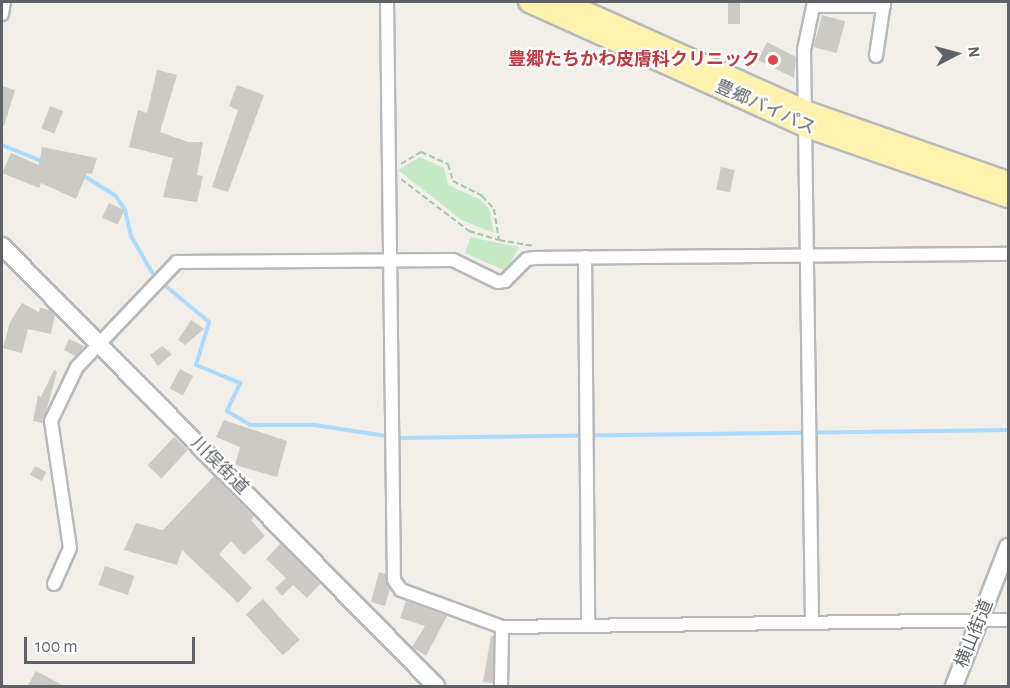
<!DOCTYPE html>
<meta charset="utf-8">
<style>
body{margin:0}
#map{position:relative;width:1010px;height:688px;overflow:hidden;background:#f1efe8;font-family:"Alegreya Sans","Noto Sans JP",sans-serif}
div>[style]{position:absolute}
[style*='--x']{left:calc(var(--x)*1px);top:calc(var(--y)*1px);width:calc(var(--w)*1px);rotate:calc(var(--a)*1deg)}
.green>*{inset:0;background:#c5e8c5}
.stream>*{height:4px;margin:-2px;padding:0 2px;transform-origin:2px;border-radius:2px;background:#aadaff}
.building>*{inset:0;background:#cccac5;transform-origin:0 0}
.path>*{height:2px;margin-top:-1px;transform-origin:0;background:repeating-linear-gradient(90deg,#9cc7a9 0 6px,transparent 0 9px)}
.roads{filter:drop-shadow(2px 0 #b5b8bc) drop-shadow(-2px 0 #b5b8bc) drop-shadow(0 2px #b5b8bc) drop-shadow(0 -2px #b5b8bc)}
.street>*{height:12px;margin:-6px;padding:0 6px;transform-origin:6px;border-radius:6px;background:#fff}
.secondary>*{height:16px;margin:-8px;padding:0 8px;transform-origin:8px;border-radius:8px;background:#fff}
.primary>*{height:20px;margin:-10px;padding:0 10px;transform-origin:10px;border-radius:10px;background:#fff2af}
.dots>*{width:16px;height:16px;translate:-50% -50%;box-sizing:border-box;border:3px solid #fff;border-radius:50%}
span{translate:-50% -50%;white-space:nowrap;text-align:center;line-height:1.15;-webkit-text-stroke:4.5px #fff;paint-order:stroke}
.health-label{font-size:18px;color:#be3a42;font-weight:700}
.right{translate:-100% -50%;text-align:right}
.street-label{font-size:18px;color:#5f6368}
.frame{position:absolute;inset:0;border:3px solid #5f6368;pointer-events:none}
.north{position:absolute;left:926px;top:24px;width:60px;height:60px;-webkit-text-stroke:4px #fff;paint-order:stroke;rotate:84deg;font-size:16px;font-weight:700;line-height:24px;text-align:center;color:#5f6368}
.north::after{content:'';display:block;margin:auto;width:21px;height:27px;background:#5f6368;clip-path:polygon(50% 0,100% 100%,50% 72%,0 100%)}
.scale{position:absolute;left:24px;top:637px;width:171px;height:27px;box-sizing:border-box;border:3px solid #5f6368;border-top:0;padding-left:8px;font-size:18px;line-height:21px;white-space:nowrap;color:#5f6368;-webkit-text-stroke:4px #fff;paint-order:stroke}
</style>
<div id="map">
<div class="green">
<i style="clip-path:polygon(420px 157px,444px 168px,448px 185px,481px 200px,489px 209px,494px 233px,462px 220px,398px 170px)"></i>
<i style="clip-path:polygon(471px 237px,502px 244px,519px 247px,506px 271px,465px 253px)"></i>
</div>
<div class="stream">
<i style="--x:2;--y:145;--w:45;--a:22"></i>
<i style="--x:81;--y:174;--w:40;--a:32"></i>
<i style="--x:115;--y:195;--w:18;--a:56"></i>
<i style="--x:125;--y:210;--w:27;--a:77"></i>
<i style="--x:131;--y:236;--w:52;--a:60"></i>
<i style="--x:162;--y:283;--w:61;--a:39.7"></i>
<i style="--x:209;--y:322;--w:45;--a:106.8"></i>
<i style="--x:196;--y:365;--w:48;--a:22.2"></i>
<i style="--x:240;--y:383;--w:31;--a:115"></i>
<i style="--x:227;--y:411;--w:27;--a:31"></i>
<i style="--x:250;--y:425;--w:64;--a:0"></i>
<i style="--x:314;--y:425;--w:87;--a:8.6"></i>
<i style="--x:400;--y:438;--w:608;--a:-0.75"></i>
</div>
<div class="building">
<i style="left:728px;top:2px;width:12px;height:22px"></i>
<i style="left:822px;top:15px;width:24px;height:33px;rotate:15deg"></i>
<i style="clip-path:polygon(767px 42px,796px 57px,794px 78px,758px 60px)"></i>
<i style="clip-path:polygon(157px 70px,177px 75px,160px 132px,188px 142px,203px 142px,197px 175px,203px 176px,197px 202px,163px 197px,173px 158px,129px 147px,138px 110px,147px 113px)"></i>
<i style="clip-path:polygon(237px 85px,264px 95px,228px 192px,212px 187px,238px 110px,229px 106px)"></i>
<i style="clip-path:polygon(2px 86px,15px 90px,4px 126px,2px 126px)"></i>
<i style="left:50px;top:106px;width:14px;height:24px;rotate:21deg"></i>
<i style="clip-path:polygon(42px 147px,97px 158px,92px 174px,87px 173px,76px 199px,41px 183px,39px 188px,2px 173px,11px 153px,39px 165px)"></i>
<i style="left:721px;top:167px;width:14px;height:23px;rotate:12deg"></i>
<i style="left:109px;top:203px;width:17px;height:16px;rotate:25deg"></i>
<i style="clip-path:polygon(22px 303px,39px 312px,40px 308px,50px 310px,55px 315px,51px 334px,28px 329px,22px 353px,3px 348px,10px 322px)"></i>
<i style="clip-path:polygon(191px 320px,204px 329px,185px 345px,178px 340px)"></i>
<i style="clip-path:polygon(69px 339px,84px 346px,76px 356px,64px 350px)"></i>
<i style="clip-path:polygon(162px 346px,172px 354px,158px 366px,150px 355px)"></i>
<i style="left:180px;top:369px;width:15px;height:22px;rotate:28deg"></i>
<i style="clip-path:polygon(54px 370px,57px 372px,43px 423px,33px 421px,38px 395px,41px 397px)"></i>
<i style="clip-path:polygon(224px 420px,287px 441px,277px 477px,235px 465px,240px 447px,216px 437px)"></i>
<i style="left:174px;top:437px;width:19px;height:39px;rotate:43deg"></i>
<i style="left:35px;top:466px;width:13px;height:10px;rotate:29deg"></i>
<i style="clip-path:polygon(214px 476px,254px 517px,251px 520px,265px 536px,244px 555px,231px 541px,219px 554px,252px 588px,238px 603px,182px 550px,177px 565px,124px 550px,136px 523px,163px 530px)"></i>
<i style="clip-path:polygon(281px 543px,320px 584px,307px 598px,293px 585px,282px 596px,275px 588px,286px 578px,266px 559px)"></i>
<i style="left:105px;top:566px;width:31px;height:20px;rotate:19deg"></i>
<i style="clip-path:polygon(379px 572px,386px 574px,390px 588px,385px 606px,371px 602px)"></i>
<i style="left:263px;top:599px;width:55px;height:23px;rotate:48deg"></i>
<i style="clip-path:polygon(406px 601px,447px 616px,426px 656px,412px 647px,425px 626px,400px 618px)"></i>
<i style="clip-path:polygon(491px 636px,494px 636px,493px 683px,483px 682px)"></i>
<i style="clip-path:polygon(36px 671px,66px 687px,27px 687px)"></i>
</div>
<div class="path">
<i style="--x:401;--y:164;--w:23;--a:-31"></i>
<i style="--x:421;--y:152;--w:30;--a:24"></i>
<i style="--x:448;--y:164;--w:18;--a:74"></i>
<i style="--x:453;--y:181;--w:33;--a:27"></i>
<i style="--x:482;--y:196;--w:18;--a:47"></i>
<i style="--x:494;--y:209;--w:31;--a:81"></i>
<i style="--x:499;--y:240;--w:36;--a:10"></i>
<i style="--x:401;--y:179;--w:86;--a:37.4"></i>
<i style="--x:469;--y:231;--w:31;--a:17"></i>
</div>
<div class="roads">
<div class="street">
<i style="--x:387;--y:2;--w:578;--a:89.31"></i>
<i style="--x:394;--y:580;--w:12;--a:55"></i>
<i style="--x:401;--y:590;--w:108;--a:20.1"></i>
<i style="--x:502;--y:627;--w:506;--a:-0.79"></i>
<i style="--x:814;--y:6;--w:70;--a:0"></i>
<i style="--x:2;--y:14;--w:12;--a:-81"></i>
<i style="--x:876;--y:56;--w:55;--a:-81.6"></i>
<i style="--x:585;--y:257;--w:369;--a:89.5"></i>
<i style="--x:54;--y:584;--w:39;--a:-66"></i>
<i style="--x:70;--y:548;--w:128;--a:-98.5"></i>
<i style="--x:51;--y:421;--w:60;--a:-64.3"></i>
<i style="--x:77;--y:367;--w:145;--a:-46.4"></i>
<i style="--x:177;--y:262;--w:276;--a:-0.4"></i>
<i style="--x:453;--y:260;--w:50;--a:26.1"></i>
<i style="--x:498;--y:282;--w:7;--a:-8"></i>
<i style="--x:505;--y:281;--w:31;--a:-45"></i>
<i style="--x:527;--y:259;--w:8;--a:-7"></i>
<i style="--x:535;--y:258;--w:473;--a:-0.5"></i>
<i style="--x:812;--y:623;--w:573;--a:-90.8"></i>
<i style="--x:804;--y:50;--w:49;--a:-78.2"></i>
<i style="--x:501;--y:686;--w:59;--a:-89"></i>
</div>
<div class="secondary">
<i style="--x:2;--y:246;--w:618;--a:45.39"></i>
<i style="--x:954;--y:686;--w:149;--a:-68.8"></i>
</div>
<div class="primary">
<i style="--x:529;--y:2;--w:305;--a:24.2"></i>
<i style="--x:807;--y:127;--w:213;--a:19.2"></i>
<i style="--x:563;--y:2;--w:265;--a:24.2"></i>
<i style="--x:805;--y:111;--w:215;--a:19.3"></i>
</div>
</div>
<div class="dots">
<i style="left:773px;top:60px;background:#e0444e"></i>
</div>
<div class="health-label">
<span class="right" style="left:760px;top:60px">豊郷たちかわ皮膚科クリニック</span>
</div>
<div class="street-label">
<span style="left:765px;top:108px;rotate:24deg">豊郷バイパス</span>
<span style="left:219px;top:466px;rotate:45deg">川俣街道</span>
<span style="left:975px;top:634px;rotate:-68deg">横山街道</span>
</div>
<div class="frame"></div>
<div class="north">N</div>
<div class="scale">100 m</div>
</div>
